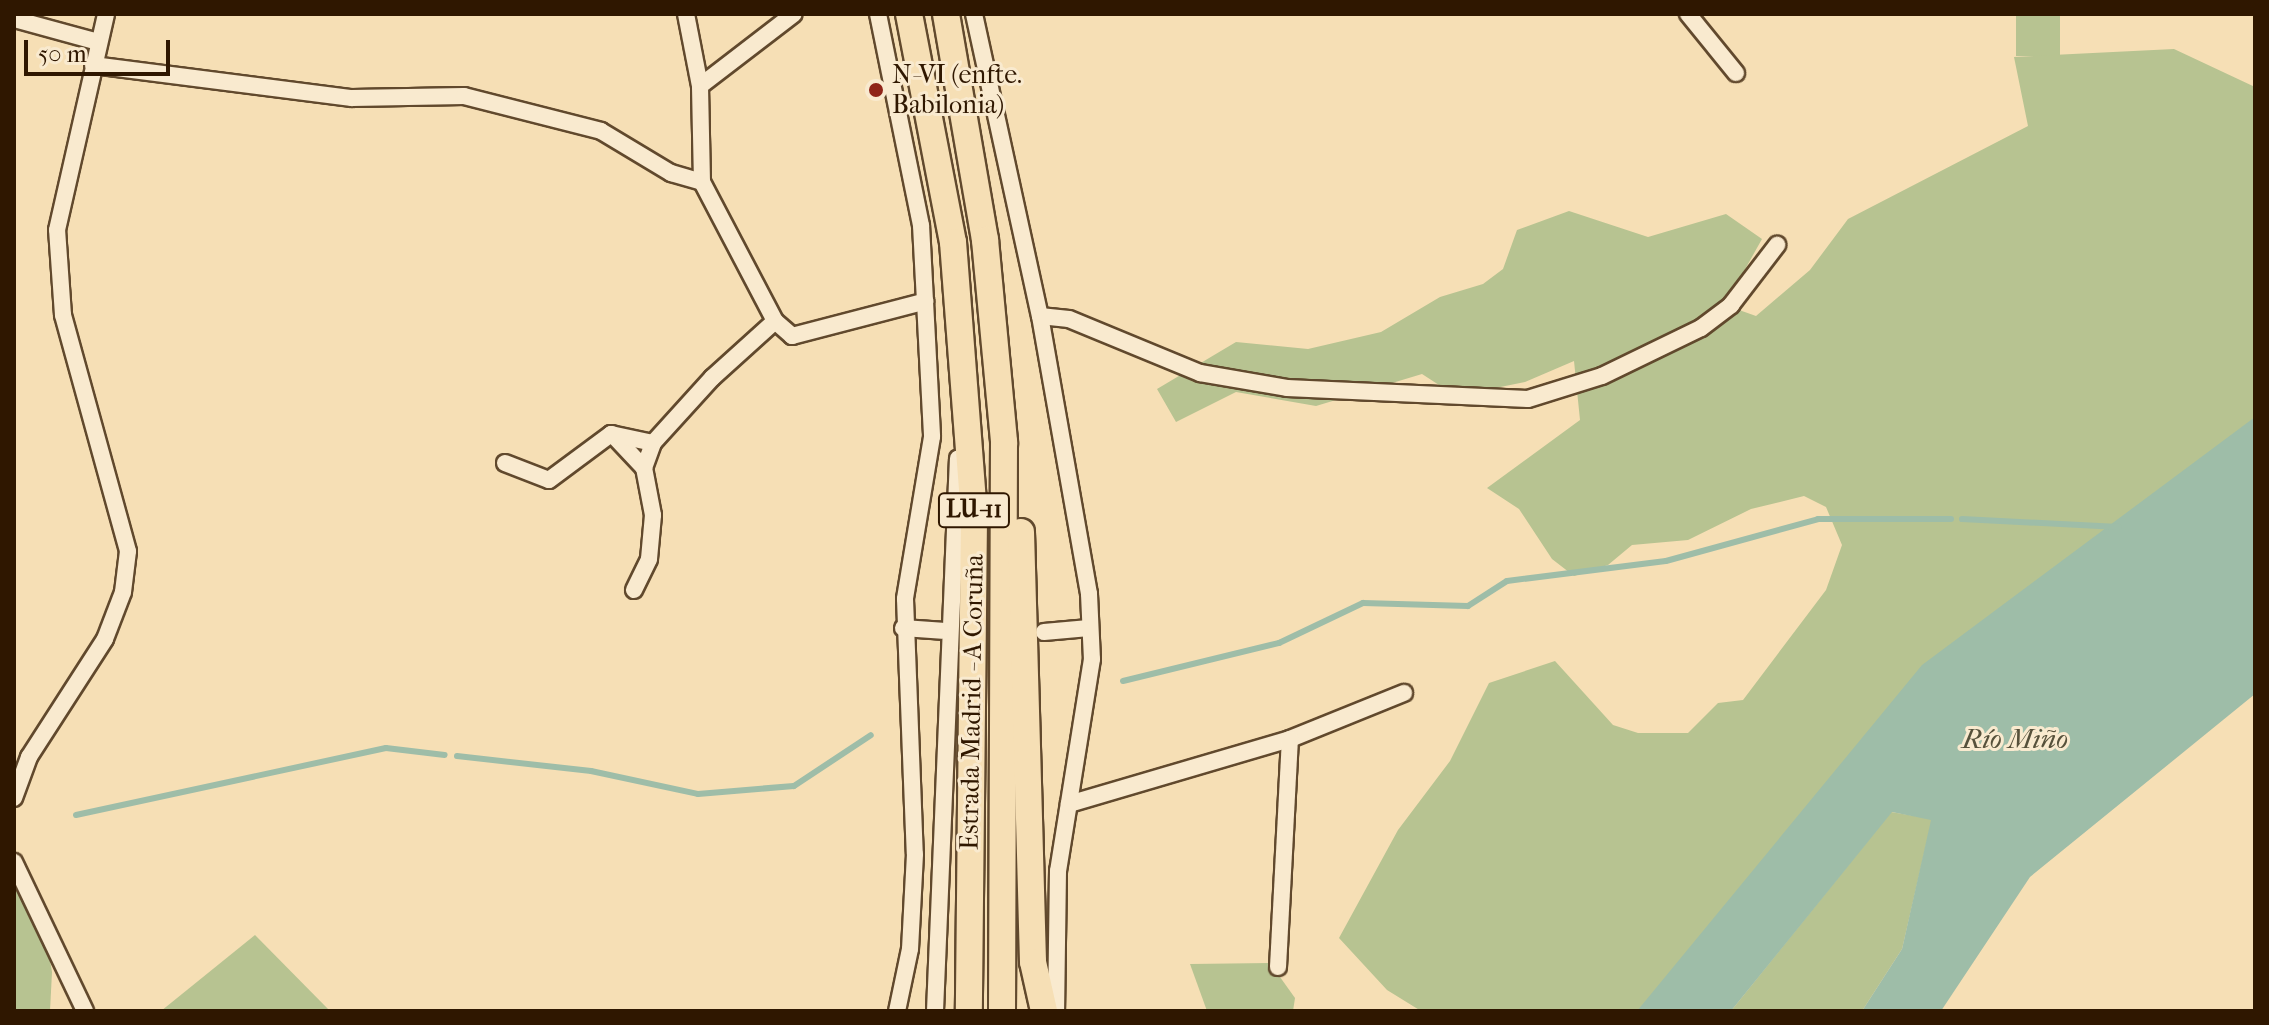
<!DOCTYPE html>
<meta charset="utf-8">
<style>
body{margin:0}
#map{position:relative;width:2269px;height:1025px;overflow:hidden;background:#f6dfb5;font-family:"IM FELL French Canon",serif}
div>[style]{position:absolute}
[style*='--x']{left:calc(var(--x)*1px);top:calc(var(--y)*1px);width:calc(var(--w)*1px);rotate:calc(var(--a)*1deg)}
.green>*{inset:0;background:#b7c391;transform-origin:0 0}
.water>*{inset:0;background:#9ebda8}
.stream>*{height:6px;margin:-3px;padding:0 3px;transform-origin:3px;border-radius:3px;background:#9ebda8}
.roads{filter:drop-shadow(2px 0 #61492d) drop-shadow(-2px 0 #61492d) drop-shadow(0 2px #61492d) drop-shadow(0 -2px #61492d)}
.minor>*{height:16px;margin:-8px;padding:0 8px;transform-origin:8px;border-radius:8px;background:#f9eacf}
.trunk>*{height:26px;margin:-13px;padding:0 13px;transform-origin:13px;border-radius:13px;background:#f6dfb5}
.dots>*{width:22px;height:22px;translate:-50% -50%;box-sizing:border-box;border:4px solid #f9eacf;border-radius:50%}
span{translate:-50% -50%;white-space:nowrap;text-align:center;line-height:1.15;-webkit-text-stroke:6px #f9eacf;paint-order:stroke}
.shield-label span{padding:2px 6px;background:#f9eacf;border:2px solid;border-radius:6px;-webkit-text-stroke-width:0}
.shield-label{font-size:24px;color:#2f1700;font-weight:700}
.poi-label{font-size:26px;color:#2f1700}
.left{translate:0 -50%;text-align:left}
.street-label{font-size:26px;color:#2f1700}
.water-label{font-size:28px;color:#56513b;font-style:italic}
.frame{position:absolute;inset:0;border:16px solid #2f1700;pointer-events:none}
.scale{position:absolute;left:24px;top:40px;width:146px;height:36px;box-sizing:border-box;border:4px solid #2f1700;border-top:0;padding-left:10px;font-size:24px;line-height:28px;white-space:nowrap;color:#2f1700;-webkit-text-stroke:6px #f9eacf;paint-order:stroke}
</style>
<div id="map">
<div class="green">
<i style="left:2016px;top:14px;width:44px;height:42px"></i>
<i style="clip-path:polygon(2174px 49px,2255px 87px,2255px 447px,1647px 1011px,1421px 1011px,1387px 990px,1339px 938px,1398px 830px,1450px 761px,1489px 683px,1555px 661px,1613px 725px,1638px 733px,1688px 733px,1718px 703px,1743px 700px,1826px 590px,1842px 545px,1826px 507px,1804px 496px,1751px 509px,1688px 540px,1632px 545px,1608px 565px,1574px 576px,1552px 559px,1519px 509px,1487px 488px,1580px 420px,1574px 361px,1525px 382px,1456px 396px,1422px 374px,1316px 406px,1236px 392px,1176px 422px,1157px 389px,1236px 342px,1308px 349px,1381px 332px,1440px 297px,1483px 284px,1503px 269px,1517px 230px,1569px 211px,1648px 237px,1726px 214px,1762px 239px,1725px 305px,1756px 316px,1810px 270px,1848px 219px,2028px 126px,2014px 57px)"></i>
<i style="clip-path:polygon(1891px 812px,1932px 819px,1902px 949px,1862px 1011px,1731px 1011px)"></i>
<i style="clip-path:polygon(14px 861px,43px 920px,52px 972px,50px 1011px,14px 1011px)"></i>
<i style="clip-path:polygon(255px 935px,330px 1011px,161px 1011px)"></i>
<i style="clip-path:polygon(1270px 963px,1295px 998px,1293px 1011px,1207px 1011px,1190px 964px)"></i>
</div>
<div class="water">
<i style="clip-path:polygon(2255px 417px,2255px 694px,2030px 877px,1941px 1011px,1862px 1011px,1902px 949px,1931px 820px,1892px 812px,1731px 1011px,1637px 1011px,1922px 665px)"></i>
</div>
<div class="stream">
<i style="--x:1962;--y:519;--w:157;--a:2.9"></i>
<i style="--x:1123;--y:681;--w:161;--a:-13.7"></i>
<i style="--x:1279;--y:643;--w:93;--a:-25.5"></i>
<i style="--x:1363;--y:603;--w:105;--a:1.6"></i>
<i style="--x:1468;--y:606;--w:46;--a:-32.7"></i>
<i style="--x:1507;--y:581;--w:160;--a:-7.2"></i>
<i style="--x:1666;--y:561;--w:158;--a:-15.4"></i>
<i style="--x:1818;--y:519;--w:133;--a:0"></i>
<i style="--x:457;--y:756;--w:135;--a:6.4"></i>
<i style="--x:591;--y:771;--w:109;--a:12.1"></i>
<i style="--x:698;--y:794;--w:96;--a:-4.8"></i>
<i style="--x:794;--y:786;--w:92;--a:-33.5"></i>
<i style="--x:76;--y:815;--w:317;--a:-12.2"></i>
<i style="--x:386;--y:748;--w:59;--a:6.8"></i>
</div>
<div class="roads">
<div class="minor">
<i style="--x:686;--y:14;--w:73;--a:79"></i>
<i style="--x:878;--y:14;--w:215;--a:78.5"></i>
<i style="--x:921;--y:225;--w:212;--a:87"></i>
<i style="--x:932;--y:437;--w:164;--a:99.5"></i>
<i style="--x:905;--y:599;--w:255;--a:87.8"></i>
<i style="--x:915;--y:854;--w:95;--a:93"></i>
<i style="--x:910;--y:949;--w:63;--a:101.8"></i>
<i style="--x:974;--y:14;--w:309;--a:77.7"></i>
<i style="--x:1040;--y:316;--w:282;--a:80"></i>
<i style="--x:1089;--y:594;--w:65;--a:87.4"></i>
<i style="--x:1092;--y:659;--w:215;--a:99.1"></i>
<i style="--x:1058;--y:871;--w:140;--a:90.8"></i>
<i style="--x:1688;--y:14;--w:76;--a:50.9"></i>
<i style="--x:14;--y:19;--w:87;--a:15.3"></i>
<i style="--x:93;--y:65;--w:261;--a:7.3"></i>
<i style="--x:352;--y:98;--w:112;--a:-1"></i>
<i style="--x:464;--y:96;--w:141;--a:14.3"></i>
<i style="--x:601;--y:131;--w:82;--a:31"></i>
<i style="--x:671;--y:173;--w:32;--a:16"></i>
<i style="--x:1040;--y:316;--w:29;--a:6"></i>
<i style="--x:1069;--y:319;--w:142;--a:22.4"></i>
<i style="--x:1200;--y:373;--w:88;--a:9.8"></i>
<i style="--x:1287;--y:388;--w:241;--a:2.6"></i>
<i style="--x:1528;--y:399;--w:77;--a:-17.3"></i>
<i style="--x:1602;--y:376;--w:110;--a:-25.9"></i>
<i style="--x:1701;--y:328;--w:38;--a:-37"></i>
<i style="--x:1731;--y:305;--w:76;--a:-52.5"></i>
<i style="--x:775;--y:321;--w:157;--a:-117.7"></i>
<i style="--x:702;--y:182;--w:96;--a:-91.2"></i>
<i style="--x:700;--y:86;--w:118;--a:-37.5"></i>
<i style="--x:612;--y:434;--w:47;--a:46.7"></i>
<i style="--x:505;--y:463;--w:47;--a:21.1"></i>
<i style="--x:549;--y:480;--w:77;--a:-36.6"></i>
<i style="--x:611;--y:434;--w:43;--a:12.1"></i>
<i style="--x:634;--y:590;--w:34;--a:-64"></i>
<i style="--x:649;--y:559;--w:44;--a:-84.8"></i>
<i style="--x:653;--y:515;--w:48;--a:-100.8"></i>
<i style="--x:644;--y:468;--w:27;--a:-70"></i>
<i style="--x:653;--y:443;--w:88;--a:-47.8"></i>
<i style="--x:712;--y:378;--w:85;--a:-42.1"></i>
<i style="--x:775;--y:321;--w:23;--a:41"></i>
<i style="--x:792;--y:336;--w:138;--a:-14.6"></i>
<i style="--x:903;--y:628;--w:39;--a:4"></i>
<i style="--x:1044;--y:632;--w:45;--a:-5.1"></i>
<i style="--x:14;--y:798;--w:44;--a:-69.9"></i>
<i style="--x:29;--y:757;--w:140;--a:-57.2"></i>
<i style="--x:105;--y:639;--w:50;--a:-69"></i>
<i style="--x:123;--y:592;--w:41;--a:-83"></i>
<i style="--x:128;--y:551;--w:245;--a:-105.4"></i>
<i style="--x:63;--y:315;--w:85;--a:-94"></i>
<i style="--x:57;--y:230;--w:221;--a:-77.2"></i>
<i style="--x:1069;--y:804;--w:230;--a:-16.4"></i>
<i style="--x:1290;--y:739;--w:123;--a:-22"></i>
<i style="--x:14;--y:862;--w:165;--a:64.5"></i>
<i style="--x:1278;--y:967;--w:228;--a:-87"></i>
<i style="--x:935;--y:1011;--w:553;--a:-87.62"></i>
</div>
<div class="trunk">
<i style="--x:909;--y:14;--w:232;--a:79.1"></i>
<i style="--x:953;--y:242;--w:276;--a:85.6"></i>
<i style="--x:974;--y:517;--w:494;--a:90.6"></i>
<i style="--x:946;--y:14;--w:229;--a:80.2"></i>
<i style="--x:985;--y:240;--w:203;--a:84.6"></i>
<i style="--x:1004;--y:442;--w:569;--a:90.2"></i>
<i style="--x:1021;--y:532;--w:430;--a:88.4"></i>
<i style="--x:1033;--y:962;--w:50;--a:77.3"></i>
</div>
</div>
<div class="dots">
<i style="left:876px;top:90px;background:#8f2418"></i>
</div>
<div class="shield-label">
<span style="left:974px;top:510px">LU-11</span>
</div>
<div class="poi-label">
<span class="left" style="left:892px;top:90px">N-VI (enfte.<br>Babilonia)</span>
</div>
<div class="street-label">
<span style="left:972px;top:702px;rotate:-89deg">Estrada Madrid - A Coruña</span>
</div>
<div class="water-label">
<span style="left:2015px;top:739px">Río Miño</span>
</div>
<div class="frame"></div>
<div class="scale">50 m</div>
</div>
